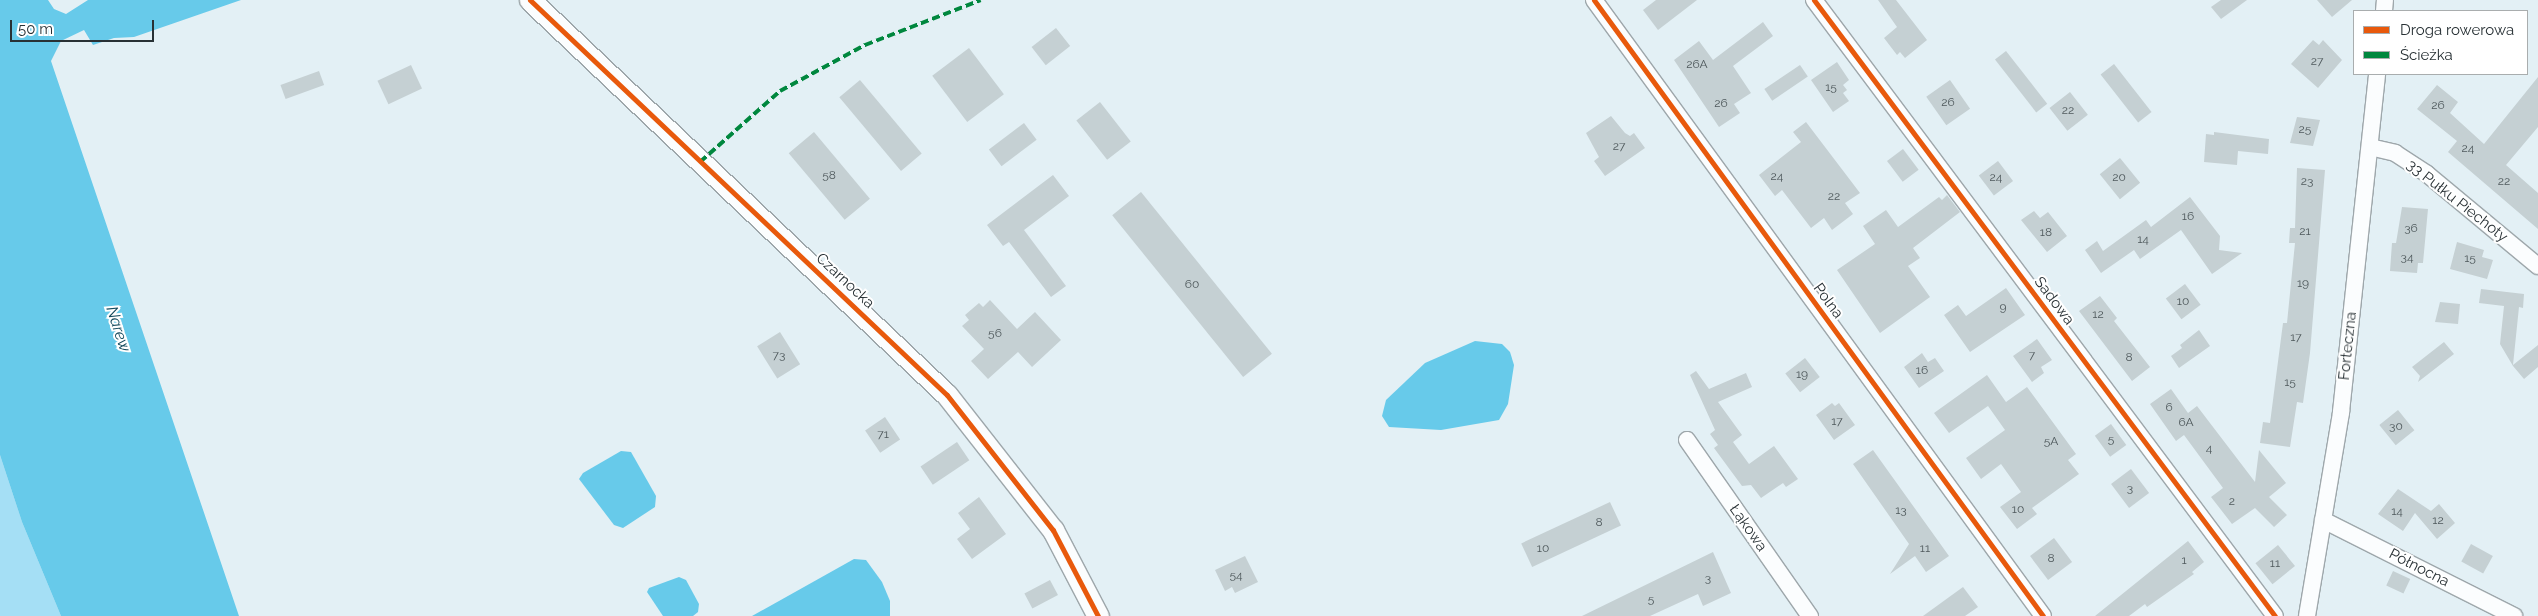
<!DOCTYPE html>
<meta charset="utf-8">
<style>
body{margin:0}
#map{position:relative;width:2538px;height:616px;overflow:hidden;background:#e3f0f5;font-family:Raleway,sans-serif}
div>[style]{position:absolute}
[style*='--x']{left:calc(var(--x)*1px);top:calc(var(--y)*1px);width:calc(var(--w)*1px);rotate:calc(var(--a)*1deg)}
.green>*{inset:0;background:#a5dff5}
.water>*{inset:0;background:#67caea}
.building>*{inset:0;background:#c5d0d3;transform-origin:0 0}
.roads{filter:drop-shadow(1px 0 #9ea7ab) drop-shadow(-1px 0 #9ea7ab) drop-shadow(0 1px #9ea7ab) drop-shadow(0 -1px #9ea7ab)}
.minor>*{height:16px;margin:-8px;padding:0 8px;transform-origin:8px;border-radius:8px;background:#fbfdfe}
.tertiary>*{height:21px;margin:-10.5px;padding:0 10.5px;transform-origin:10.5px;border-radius:10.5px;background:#fbfdfe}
.quiet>*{height:4px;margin-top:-2px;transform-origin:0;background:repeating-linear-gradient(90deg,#00873e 0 8px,transparent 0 12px)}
.cycleway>*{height:5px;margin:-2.5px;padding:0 2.5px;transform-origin:2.5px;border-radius:2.5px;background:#e8590c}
span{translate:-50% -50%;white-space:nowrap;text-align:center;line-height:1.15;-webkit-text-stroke:4px #fff;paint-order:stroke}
.number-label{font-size:12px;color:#4f595c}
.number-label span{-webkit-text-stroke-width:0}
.street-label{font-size:15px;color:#283135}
.water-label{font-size:16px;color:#154b5e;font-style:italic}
.legend{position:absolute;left:2353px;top:10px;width:175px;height:65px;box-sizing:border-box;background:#fff;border:1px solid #a9adae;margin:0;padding:6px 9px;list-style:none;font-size:15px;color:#283135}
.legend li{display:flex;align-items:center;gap:10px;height:25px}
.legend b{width:25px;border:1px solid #a9adae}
.scale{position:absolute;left:10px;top:20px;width:144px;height:22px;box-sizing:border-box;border:2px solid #283135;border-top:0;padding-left:6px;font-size:15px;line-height:18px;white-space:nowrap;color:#283135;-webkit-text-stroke:4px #fff;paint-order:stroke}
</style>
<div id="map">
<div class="green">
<i style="clip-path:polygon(0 455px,22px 522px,61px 616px,0 616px)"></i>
</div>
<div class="water">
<i style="clip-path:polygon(0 0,48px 0,54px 9px,66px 14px,88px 0,241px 0,134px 37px,114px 38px,93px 45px,84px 30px,61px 41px,51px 61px,239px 616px,61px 616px,22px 522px,0 455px)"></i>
<i style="clip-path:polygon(1475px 341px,1502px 344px,1510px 352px,1514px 365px,1508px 404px,1499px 420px,1441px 430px,1389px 427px,1382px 416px,1386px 400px,1425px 363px)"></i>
<i style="clip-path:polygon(621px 451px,631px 452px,656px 496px,655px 507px,623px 528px,614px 525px,579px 479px,583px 473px)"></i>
<i style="clip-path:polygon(854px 559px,866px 560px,882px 582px,890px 601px,890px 616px,752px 616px)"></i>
<i style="clip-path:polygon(679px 577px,686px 580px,699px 604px,698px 612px,693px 616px,663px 616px,647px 592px,649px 588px)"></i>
</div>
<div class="building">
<i style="clip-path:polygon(1656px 0,1697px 0,1658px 30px,1643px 10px)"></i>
<i style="clip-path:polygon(1878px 0,1896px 0,1927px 40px,1905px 58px,1900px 52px,1897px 55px,1884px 38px,1897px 27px)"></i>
<i style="clip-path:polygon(2221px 0,2247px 0,2221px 19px,2211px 7px)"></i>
<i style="clip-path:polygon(2317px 0,2352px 0,2332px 17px)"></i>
<i style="clip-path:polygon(1763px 22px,1773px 36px,1733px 66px,1751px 93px,1734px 104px,1740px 113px,1719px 127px,1674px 60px,1699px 41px,1713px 60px)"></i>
<i style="left:1056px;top:28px;width:23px;height:31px;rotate:52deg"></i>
<i style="clip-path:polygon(2313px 40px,2319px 45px,2323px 40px,2342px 60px,2318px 88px,2291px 64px)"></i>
<i style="left:969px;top:48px;width:58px;height:46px;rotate:53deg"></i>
<i style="left:2006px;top:51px;width:67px;height:14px;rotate:52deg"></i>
<i style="clip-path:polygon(1837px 62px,1849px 80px,1843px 85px,1847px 90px,1843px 93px,1849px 101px,1833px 112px,1811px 80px)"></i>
<i style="left:2114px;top:64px;width:61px;height:17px;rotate:52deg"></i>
<i style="left:411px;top:65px;width:26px;height:37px;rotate:65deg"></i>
<i style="left:1800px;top:65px;width:14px;height:43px;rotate:56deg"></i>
<i style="left:319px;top:71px;width:15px;height:41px;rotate:70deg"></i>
<i style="clip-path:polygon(2538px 77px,2538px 127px,2506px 165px,2538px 193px,2538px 229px,2448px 152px,2457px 141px,2417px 109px,2437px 85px,2458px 102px,2450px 113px,2484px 144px)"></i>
<i style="left:860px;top:80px;width:96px;height:27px;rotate:50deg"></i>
<i style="left:1950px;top:80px;width:35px;height:29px;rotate:55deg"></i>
<i style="left:2070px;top:92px;width:29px;height:26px;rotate:52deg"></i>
<i style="left:1100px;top:102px;width:50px;height:30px;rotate:52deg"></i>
<i style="clip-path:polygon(1611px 116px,1625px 133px,1630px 136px,1634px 133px,1645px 148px,1605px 176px,1594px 161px,1599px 157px,1586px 133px)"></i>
<i style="clip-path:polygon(2297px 117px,2320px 120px,2313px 146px,2290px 143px)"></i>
<i style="clip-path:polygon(1806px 122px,1860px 193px,1845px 203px,1853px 214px,1832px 230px,1824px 218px,1811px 228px,1782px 190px,1775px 196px,1759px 175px,1801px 142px,1793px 132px)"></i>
<i style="left:1024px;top:123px;width:21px;height:44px;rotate:53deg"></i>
<i style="left:814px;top:132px;width:87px;height:33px;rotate:50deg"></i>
<i style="clip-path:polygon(2214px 132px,2269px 139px,2268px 154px,2238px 151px,2237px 165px,2204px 162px,2206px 134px,2214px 135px)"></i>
<i style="left:1903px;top:149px;width:26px;height:20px;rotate:53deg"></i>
<i style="left:2120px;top:158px;width:32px;height:26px;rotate:51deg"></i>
<i style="left:1998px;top:161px;width:25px;height:24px;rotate:53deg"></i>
<i style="clip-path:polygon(2297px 168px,2325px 170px,2310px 353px,2303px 403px,2297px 402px,2290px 447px,2260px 443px,2263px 422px,2270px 423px,2283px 323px,2287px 323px,2295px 243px,2289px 243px,2290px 228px,2295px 228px)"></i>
<i style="clip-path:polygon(1053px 175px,1069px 196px,1024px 230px,1066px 286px,1051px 297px,1009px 242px,1003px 246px,987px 225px)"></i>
<i style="left:1141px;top:192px;width:208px;height:37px;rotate:51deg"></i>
<i style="clip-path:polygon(1947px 195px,1960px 212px,1913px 248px,1920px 258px,1908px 266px,1930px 297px,1880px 333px,1837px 270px,1875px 244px,1863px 226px,1886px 210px,1898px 227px,1939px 197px,1942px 200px)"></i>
<i style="clip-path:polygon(2190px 197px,2220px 236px,2219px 250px,2242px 253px,2212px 274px,2181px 230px,2140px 259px,2134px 250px,2101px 273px,2085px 250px,2097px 241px,2103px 251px,2146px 220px,2151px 227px)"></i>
<i style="clip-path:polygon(2402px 207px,2428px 209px,2423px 263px,2418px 263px,2417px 273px,2390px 271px,2392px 243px,2396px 243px)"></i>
<i style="clip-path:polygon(2034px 211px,2040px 218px,2048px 212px,2067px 236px,2047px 252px,2021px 220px)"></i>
<i style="clip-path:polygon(2457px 242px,2484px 250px,2482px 257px,2493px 260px,2487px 279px,2450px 269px)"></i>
<i style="left:2185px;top:284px;width:26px;height:24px;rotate:53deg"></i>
<i style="clip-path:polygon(2006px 288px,2025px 315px,1970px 352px,1944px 315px,1958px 305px,1966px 316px)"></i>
<i style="clip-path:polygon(2481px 289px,2524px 294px,2523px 308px,2519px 307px,2513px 365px,2538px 345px,2538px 367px,2524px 379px,2513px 366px,2500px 344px,2504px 306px,2479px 303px)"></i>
<i style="clip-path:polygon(2100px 296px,2117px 318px,2114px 321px,2150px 367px,2132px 381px,2079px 311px)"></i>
<i style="clip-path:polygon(990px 300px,1017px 329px,1035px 312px,1061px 340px,1032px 367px,1018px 352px,988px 379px,971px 361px,984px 349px,962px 326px,969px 320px,965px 315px,979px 303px,983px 307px)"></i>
<i style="clip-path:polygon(2440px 302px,2460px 304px,2458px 324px,2435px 322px)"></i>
<i style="clip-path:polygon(2199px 330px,2210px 346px,2179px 368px,2171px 356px,2182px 348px,2180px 345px)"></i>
<i style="left:780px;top:332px;width:38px;height:27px;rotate:58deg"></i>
<i style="clip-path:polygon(2037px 339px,2052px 360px,2041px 367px,2044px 373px,2032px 382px,2013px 356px)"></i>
<i style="clip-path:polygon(2444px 342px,2454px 354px,2418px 382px,2420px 376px,2412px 367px)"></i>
<i style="clip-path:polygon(1922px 353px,1928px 362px,1935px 358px,1944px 371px,1919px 388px,1904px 367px)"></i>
<i style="left:1805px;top:358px;width:24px;height:25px;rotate:52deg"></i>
<i style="clip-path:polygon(1696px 371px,1709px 389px,1746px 373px,1752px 387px,1718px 402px,1742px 435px,1733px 442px,1749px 464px,1774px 446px,1798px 479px,1786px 487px,1783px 483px,1761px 498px,1751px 485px,1742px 486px,1714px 448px,1718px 445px,1710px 434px,1715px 430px,1690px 375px)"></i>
<i style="clip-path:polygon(1987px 375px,2006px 402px,2027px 387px,2076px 454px,2068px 460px,2079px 474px,2032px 508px,2037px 514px,2017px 529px,2000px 507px,2021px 492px,2001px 464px,1981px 479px,1966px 458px,2005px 430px,1988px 406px,1949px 433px,1934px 413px)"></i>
<i style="clip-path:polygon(2171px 389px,2188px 413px,2197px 406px,2255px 482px,2259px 450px,2286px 483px,2269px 497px,2287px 515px,2274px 527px,2255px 508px,2232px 524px,2211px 497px,2223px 488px,2184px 435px,2176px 441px,2150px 404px)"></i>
<i style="clip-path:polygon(1832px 403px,1835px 406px,1839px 403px,1855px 425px,1834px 440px,1816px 415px)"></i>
<i style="left:2398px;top:410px;width:26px;height:24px;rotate:51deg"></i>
<i style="left:885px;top:417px;width:27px;height:24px;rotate:56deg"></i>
<i style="left:2111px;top:424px;width:26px;height:20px;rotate:54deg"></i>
<i style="left:957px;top:442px;width:22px;height:44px;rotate:56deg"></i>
<i style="clip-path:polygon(1873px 450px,1949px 556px,1926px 572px,1915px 556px,1890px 574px,1909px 544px,1853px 464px)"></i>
<i style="left:2131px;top:469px;width:30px;height:25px;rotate:53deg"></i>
<i style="clip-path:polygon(2398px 489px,2431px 511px,2439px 504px,2455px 523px,2437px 539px,2415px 513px,2403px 531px,2378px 514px)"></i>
<i style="clip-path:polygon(979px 497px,1006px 534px,972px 559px,957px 539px,970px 529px,958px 513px)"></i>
<i style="left:1610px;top:502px;width:26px;height:98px;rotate:65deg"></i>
<i style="left:2054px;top:538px;width:30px;height:30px;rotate:53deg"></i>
<i style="clip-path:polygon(2188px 541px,2204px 562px,2192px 572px,2194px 574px,2147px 607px,2145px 604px,2129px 616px,2095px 616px)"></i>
<i style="left:2471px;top:544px;width:25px;height:20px;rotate:29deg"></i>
<i style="left:2278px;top:545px;width:27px;height:29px;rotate:51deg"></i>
<i style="clip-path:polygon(1713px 552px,1731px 593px,1703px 606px,1698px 594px,1650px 616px,1582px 616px)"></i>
<i style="clip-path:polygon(1245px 556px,1258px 582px,1235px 593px,1232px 587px,1225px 591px,1215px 570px)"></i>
<i style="left:2393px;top:571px;width:19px;height:16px;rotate:25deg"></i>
<i style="left:1050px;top:580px;width:17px;height:29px;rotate:62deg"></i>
<i style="clip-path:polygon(1963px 587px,1978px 607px,1965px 616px,1923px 616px)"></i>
</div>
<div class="roads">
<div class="minor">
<i style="--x:1594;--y:0;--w:762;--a:53.91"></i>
<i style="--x:1814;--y:0;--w:769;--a:53.19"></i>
<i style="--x:2384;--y:11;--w:11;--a:-85"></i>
<i style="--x:2370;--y:147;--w:26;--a:13"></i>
<i style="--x:2395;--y:153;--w:38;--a:33"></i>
<i style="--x:2427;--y:174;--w:144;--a:39.7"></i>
<i style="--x:1687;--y:440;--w:215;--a:55.1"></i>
<i style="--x:2323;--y:520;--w:214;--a:26.7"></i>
<i style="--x:2307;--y:616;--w:207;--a:-80.5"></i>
<i style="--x:2341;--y:412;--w:340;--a:-83.9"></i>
</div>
<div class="tertiary">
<i style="--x:530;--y:0;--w:574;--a:43.45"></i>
<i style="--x:947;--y:395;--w:172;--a:51.9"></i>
<i style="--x:1053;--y:530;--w:97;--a:62.4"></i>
</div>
</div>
<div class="quiet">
<i style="--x:700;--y:162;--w:107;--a:-41.6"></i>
<i style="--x:780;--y:91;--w:97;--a:-28.4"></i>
<i style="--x:865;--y:45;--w:124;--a:-21.2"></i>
</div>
<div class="cycleway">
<i style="--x:530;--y:0;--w:574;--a:43.45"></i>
<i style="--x:947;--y:395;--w:172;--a:51.9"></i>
<i style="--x:1053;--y:530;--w:97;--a:62.4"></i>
<i style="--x:1594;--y:0;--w:762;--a:53.91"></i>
<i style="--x:1814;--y:0;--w:769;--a:53.19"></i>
</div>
<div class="number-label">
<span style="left:2317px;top:62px">27</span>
<span style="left:1697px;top:65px">26A</span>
<span style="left:1831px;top:88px">15</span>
<span style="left:1948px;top:103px">26</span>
<span style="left:1721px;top:104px">26</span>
<span style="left:2438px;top:106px">26</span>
<span style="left:2068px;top:111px">22</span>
<span style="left:2305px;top:130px">25</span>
<span style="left:1619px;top:147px">27</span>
<span style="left:2468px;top:149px">24</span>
<span style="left:829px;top:176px">58</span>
<span style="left:1777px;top:177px">24</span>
<span style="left:1996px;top:178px">24</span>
<span style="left:2119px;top:178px">20</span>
<span style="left:2307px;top:182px">23</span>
<span style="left:2504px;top:182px">22</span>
<span style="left:1834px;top:197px">22</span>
<span style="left:2188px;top:217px">16</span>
<span style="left:2411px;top:229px">36</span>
<span style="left:2305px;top:232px">21</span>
<span style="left:2046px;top:233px">18</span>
<span style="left:2143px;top:240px">14</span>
<span style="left:2407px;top:258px">34</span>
<span style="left:2470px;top:259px">15</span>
<span style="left:2303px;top:284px">19</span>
<span style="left:1192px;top:285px">60</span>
<span style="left:2183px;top:302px">10</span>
<span style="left:2003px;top:308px">9</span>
<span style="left:2098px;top:315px">12</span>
<span style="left:995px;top:334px">56</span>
<span style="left:2296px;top:338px">17</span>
<span style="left:779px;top:356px">73</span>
<span style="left:2032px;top:356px">7</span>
<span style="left:2129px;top:358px">8</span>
<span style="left:1922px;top:371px">16</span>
<span style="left:1802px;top:375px">19</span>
<span style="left:2290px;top:383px">15</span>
<span style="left:2169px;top:408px">6</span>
<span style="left:1837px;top:422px">17</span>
<span style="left:2186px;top:423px">6A</span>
<span style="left:2396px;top:427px">30</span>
<span style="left:883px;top:435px">71</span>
<span style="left:2111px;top:440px">5</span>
<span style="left:2051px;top:442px">5A</span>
<span style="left:2209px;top:449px">4</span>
<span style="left:2130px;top:489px">3</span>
<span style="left:2232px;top:502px">2</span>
<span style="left:2018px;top:510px">10</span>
<span style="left:1901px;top:511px">13</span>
<span style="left:2397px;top:512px">14</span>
<span style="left:2438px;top:521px">12</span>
<span style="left:1599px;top:523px">8</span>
<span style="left:1543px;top:549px">10</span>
<span style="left:1925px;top:549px">11</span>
<span style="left:2051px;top:559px">8</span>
<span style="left:2184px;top:561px">1</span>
<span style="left:2275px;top:564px">11</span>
<span style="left:1236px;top:576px">54</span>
<span style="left:1708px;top:579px">3</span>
<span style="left:1651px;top:600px">5</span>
</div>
<div class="street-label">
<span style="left:2457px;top:201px;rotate:38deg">33 Pułku Piechoty</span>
<span style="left:845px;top:281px;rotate:43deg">Czarnocka</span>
<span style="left:1828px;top:301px;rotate:54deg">Polna</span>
<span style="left:2054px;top:301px;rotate:53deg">Sadowa</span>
<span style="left:2348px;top:346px;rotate:-84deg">Forteczna</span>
<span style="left:1748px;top:528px;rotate:55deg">Łąkowa</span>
<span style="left:2419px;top:568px;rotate:27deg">Północna</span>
</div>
<div class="water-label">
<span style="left:118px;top:329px;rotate:72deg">Narew</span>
</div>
<ul class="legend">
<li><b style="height:6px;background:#e8590c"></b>Droga rowerowa</li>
<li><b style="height:6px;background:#00873e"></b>Ścieżka</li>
</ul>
<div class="scale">50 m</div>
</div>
